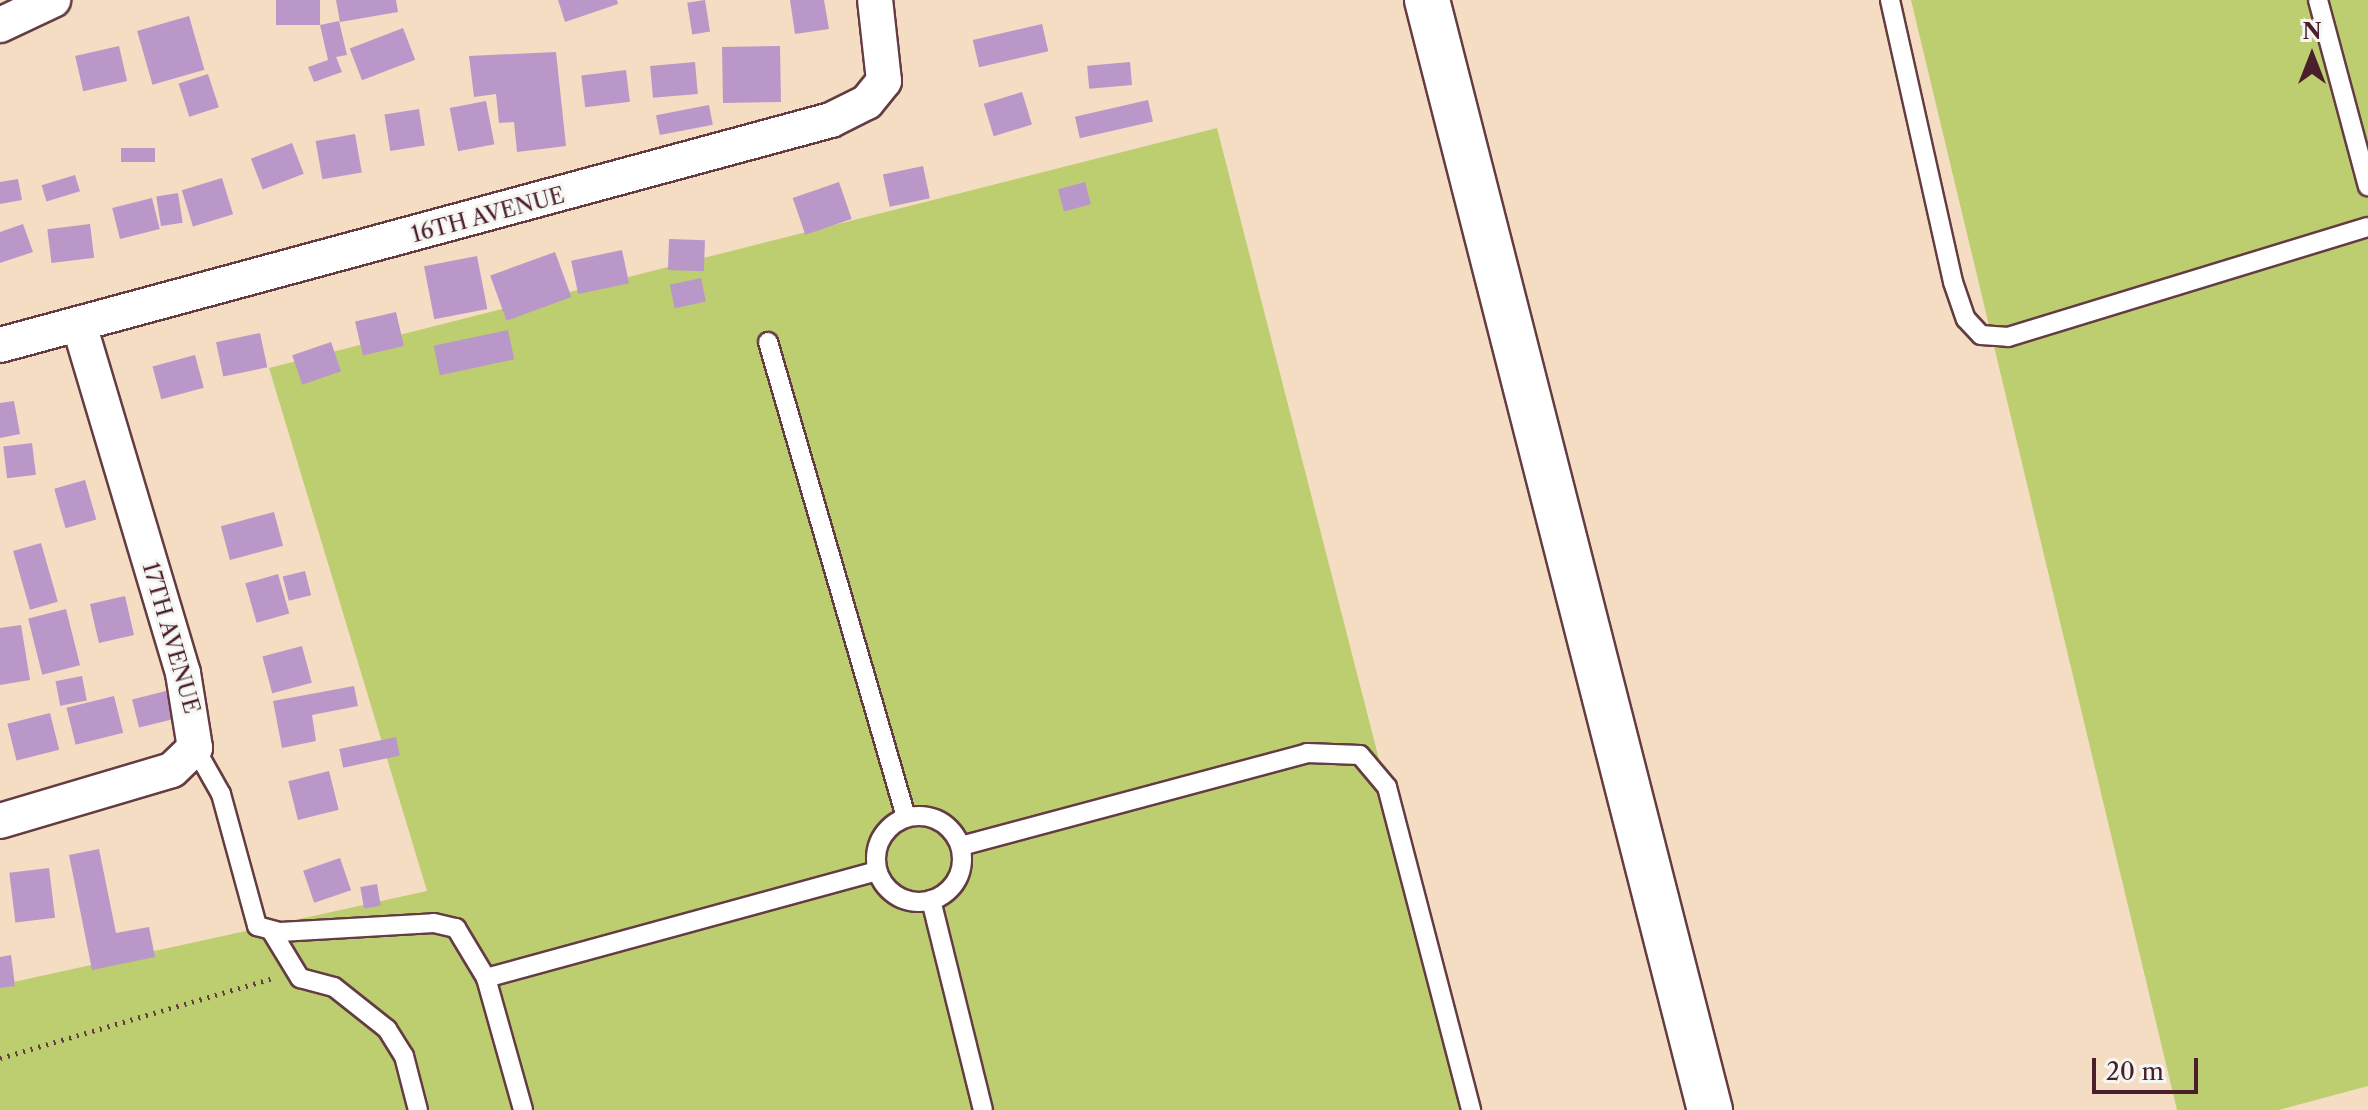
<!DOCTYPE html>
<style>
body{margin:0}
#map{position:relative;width:2368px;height:1110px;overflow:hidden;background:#f4ddc2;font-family:"Libre Caslon Text",serif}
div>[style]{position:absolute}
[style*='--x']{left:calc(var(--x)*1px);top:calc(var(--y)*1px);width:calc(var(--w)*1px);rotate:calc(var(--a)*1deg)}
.green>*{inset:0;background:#bdce70}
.building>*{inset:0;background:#ba97c9;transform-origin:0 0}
.path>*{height:5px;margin-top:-2.5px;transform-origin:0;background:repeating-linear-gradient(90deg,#643c42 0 2px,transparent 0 8px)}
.roads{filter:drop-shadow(2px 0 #643c42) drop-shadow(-2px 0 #643c42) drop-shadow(0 2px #643c42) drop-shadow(0 -2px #643c42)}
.service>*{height:18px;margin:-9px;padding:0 9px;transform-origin:9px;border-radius:9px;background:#fff}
.service>.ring{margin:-9px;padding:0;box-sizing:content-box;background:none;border:18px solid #fff;border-radius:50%}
.minor>*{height:34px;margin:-17px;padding:0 17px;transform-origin:17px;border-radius:17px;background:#fff}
.trunk>*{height:44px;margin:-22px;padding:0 22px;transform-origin:22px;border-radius:22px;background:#fff}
span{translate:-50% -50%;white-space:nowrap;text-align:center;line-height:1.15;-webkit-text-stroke:6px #f6f6f2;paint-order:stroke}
.street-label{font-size:22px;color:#4a1f2b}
.north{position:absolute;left:2272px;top:16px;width:80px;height:80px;-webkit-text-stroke:6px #f6f6f2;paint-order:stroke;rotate:0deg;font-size:22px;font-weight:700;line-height:32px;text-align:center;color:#4a1f2b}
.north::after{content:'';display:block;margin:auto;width:28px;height:36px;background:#4a1f2b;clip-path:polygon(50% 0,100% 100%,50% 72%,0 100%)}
.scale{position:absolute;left:2092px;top:1058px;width:106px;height:36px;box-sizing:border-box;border:4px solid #4a1f2b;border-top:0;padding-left:10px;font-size:24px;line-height:28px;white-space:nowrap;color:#4a1f2b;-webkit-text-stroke:6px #f6f6f2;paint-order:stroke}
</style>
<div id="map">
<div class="green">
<i style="clip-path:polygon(1911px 0,2368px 0,2368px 1086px,2279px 1110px,2177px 1110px)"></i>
<i style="clip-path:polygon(1217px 128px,1469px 1110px,0 1110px,0 985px,427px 891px,269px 368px)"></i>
</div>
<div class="building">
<i style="left:276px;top:0;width:44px;height:25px"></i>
<i style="clip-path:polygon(336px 0,396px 0,398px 12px,340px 22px)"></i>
<i style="clip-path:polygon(558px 0,617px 0,618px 4px,565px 22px)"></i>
<i style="left:705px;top:0;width:32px;height:18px;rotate:81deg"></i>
<i style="clip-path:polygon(790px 0,824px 0,829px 29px,795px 34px)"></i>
<i style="left:189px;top:16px;width:56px;height:54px;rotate:74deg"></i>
<i style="clip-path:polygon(339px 21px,347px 55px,336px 57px,342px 72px,314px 82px,308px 67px,328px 60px,320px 25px)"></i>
<i style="left:1042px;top:24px;width:28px;height:71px;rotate:77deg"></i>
<i style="left:403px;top:28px;width:34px;height:57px;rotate:69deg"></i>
<i style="left:119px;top:46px;width:36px;height:45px;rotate:77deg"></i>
<i style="left:780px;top:46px;width:56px;height:58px;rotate:89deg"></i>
<i style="clip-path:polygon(556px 52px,566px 146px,517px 152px,514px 122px,499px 123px,496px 94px,474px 97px,469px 56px)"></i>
<i style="left:695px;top:62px;width:32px;height:45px;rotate:85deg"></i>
<i style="left:1130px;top:62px;width:23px;height:43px;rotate:85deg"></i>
<i style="left:626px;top:70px;width:32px;height:45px;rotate:83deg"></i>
<i style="left:208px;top:74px;width:35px;height:31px;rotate:72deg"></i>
<i style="left:1022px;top:92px;width:34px;height:40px;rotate:73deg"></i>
<i style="left:1148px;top:100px;width:22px;height:75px;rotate:77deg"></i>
<i style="left:486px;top:101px;width:44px;height:37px;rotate:79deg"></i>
<i style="left:709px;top:105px;width:20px;height:54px;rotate:79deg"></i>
<i style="left:419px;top:109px;width:37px;height:35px;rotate:81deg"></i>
<i style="left:355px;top:134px;width:39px;height:40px;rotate:80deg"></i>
<i style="left:292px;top:143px;width:33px;height:44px;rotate:69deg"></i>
<i style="left:155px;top:148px;width:14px;height:34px;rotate:90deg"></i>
<i style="left:923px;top:166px;width:33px;height:41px;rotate:78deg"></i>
<i style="left:75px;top:175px;width:17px;height:35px;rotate:73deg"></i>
<i style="left:222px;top:178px;width:38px;height:42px;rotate:73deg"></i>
<i style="clip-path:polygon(18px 179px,22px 200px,0 204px,0 182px)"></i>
<i style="left:839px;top:182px;width:39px;height:49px;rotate:71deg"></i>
<i style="left:1085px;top:182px;width:23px;height:28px;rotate:75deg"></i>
<i style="left:178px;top:193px;width:30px;height:22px;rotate:81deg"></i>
<i style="left:152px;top:198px;width:32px;height:41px;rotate:76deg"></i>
<i style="clip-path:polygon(23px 224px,33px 252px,0 263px,0 232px)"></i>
<i style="left:90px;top:224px;width:34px;height:43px;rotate:83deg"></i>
<i style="left:669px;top:239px;width:36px;height:31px;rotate:2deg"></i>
<i style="left:622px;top:250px;width:34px;height:52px;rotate:78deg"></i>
<i style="left:555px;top:252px;width:48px;height:69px;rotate:70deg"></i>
<i style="left:477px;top:256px;width:54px;height:54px;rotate:79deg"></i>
<i style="left:701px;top:278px;width:24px;height:32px;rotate:78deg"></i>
<i style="left:396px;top:312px;width:35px;height:42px;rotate:77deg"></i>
<i style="left:508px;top:330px;width:30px;height:76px;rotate:78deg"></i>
<i style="left:260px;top:333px;width:35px;height:45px;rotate:78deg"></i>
<i style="left:331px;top:342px;width:31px;height:41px;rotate:71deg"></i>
<i style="left:195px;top:355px;width:34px;height:44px;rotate:75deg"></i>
<i style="clip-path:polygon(14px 401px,20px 434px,0 438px,0 403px)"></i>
<i style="left:32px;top:443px;width:32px;height:29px;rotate:83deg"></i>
<i style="left:85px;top:480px;width:41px;height:32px;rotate:74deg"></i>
<i style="left:274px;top:512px;width:35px;height:55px;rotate:75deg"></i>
<i style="left:41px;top:543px;width:61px;height:29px;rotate:74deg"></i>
<i style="left:305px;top:571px;width:25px;height:23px;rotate:76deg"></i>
<i style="left:278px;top:574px;width:41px;height:34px;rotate:74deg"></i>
<i style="left:125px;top:596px;width:40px;height:36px;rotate:77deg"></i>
<i style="left:66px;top:609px;width:58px;height:39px;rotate:76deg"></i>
<i style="clip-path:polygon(21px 625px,30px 680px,0 685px,0 628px)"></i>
<i style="left:302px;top:646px;width:38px;height:41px;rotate:75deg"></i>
<i style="left:82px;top:676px;width:25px;height:27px;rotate:79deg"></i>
<i style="clip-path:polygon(354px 686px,358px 706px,312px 715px,316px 741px,282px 748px,273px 701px)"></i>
<i style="left:166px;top:691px;width:29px;height:35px;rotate:76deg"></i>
<i style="left:114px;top:696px;width:38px;height:49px;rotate:76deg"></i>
<i style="left:50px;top:713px;width:38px;height:44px;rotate:76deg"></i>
<i style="left:396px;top:737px;width:19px;height:58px;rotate:78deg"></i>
<i style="left:329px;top:771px;width:40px;height:42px;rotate:76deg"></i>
<i style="clip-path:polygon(99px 849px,116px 933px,149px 927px,155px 957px,92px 970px,69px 855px)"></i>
<i style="left:340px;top:858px;width:34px;height:39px;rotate:71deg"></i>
<i style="left:49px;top:868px;width:50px;height:40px;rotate:83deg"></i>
<i style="left:377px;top:884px;width:22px;height:17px;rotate:80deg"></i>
<i style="clip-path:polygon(11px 955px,15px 986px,0 988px,0 957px)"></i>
</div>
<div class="path">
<i style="--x:0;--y:1058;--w:282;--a:-16.3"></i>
</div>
<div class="roads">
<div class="service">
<i style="--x:1890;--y:0;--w:289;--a:77.4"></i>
<i style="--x:1953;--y:282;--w:39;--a:71"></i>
<i style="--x:1966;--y:319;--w:22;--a:47"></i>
<i style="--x:1981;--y:335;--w:27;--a:4"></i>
<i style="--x:2008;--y:337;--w:376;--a:-17"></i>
<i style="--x:2318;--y:0;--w:193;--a:75"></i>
<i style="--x:768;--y:342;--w:495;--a:73.8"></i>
<i style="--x:195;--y:748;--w:53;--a:60.5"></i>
<i style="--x:221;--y:794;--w:137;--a:74.7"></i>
<i style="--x:257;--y:926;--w:24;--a:15"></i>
<i style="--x:280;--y:932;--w:154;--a:-3.3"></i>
<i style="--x:434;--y:923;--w:23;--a:13"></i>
<i style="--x:456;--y:928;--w:58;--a:59"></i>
<i style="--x:486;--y:978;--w:137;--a:74.3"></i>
<i class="ring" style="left:876px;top:816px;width:68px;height:68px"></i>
<i style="--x:961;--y:846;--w:358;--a:-15"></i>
<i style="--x:1307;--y:753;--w:53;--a:2.2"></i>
<i style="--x:1360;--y:755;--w:42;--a:49.8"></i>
<i style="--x:1387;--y:787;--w:334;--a:75.4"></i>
<i style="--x:931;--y:900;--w:216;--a:76.1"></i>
<i style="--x:272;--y:932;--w:54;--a:58.7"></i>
<i style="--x:300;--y:978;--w:35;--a:15"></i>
<i style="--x:334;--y:987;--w:68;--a:38.4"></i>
<i style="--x:387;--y:1029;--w:32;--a:58"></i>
<i style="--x:404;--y:1056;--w:56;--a:75.5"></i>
<i style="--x:486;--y:978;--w:405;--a:-15.3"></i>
</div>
<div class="minor">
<i style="--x:0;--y:25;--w:59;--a:-25.3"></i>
<i style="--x:0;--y:345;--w:861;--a:-15.15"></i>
<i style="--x:831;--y:120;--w:40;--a:-26.6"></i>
<i style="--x:867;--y:102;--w:27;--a:-51"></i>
<i style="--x:884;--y:81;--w:81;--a:-96.3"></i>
<i style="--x:0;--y:821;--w:179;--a:-16.5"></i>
<i style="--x:172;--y:770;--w:32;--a:-44"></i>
<i style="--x:195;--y:748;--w:76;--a:-99.1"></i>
<i style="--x:183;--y:673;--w:361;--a:-106.6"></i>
</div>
<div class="trunk">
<i style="--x:1427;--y:0;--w:1146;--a:75.7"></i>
</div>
</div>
<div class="street-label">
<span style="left:488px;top:215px;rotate:-15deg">16TH AVENUE</span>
<span style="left:171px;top:638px;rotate:74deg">17TH AVENUE</span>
</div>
<div class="north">N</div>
<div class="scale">20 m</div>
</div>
